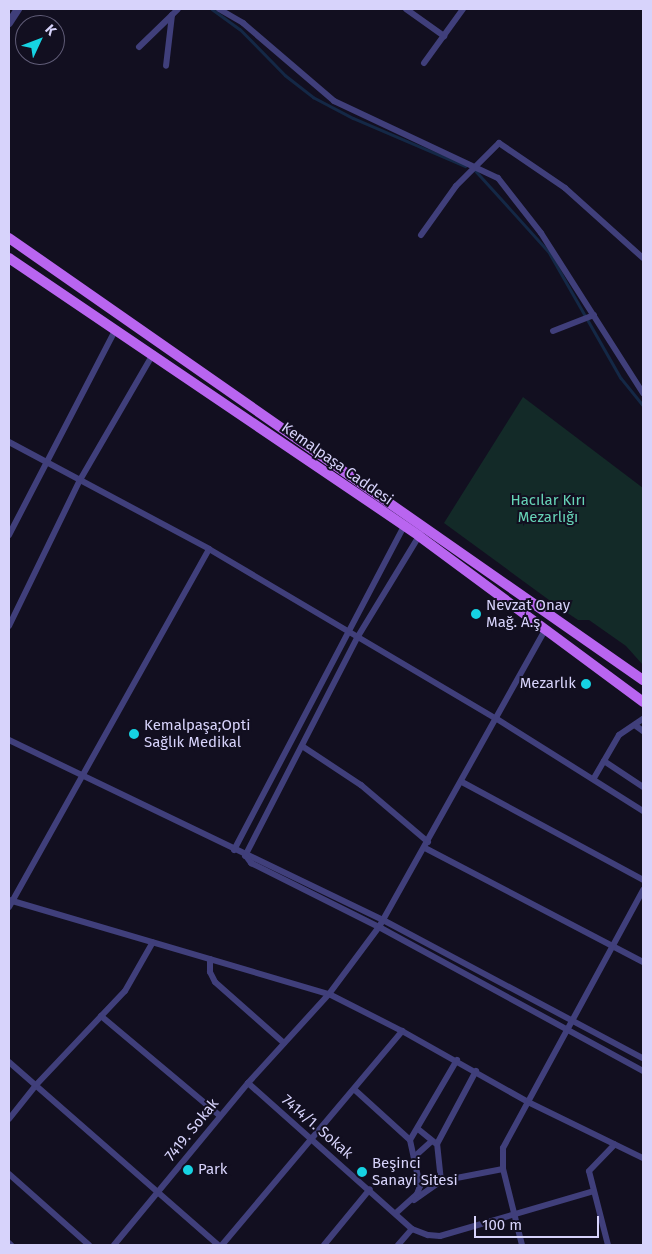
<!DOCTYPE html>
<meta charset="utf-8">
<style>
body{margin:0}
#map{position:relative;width:652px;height:1254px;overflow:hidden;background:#120f20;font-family:"Fira Sans",sans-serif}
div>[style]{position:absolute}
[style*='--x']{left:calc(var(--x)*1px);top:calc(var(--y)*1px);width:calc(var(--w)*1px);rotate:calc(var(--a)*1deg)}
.green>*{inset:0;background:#132a28}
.stream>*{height:2.5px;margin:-1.25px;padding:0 1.25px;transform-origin:1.25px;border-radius:1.25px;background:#142846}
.minor>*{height:6px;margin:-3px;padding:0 3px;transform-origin:3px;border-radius:3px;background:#403f7b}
.tertiary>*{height:8px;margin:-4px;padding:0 4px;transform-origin:4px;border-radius:4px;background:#403f7b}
.primary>*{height:10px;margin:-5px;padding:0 5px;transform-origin:5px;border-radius:5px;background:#b965f0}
.dots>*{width:14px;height:14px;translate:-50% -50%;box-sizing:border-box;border:2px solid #120f20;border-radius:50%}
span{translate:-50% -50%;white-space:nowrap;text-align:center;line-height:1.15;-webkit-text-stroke:4px #120f20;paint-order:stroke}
.street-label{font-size:15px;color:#d7d3fb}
.park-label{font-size:15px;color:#66d3b6}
.poi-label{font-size:15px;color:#d7d3fb}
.left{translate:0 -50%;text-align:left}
.right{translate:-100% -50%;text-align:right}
.frame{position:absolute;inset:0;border:10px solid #d7d3fb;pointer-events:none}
.north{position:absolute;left:15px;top:15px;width:50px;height:50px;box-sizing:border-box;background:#120f20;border:1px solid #615d78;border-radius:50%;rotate:47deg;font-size:14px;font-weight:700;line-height:20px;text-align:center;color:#d7d3fb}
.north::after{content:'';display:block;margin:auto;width:18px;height:22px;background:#16d3e3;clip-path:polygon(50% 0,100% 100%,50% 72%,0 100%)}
.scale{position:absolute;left:474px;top:1216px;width:125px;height:22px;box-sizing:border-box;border:2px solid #d7d3fb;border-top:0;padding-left:6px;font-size:15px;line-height:18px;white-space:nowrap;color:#d7d3fb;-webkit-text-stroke:4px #120f20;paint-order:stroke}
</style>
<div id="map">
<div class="green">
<i style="clip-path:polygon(523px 397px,643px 488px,643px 665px,626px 646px,589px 620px,578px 620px,560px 608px,444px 523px)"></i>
</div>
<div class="stream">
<i style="--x:212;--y:9;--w:34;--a:36"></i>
<i style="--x:240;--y:29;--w:64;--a:45.6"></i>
<i style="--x:285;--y:75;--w:36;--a:38"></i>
<i style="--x:313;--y:97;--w:45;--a:27.7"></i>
<i style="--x:353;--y:118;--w:122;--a:23.2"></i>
<i style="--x:475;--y:170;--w:110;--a:47.9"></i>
<i style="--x:549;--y:252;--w:145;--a:60.3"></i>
<i style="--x:621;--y:378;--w:35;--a:51"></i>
</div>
<div class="minor">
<i style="--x:219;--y:9;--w:28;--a:30"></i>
<i style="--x:243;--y:23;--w:120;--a:40.6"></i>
<i style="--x:334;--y:101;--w:181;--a:25.2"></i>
<i style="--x:498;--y:178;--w:70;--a:52"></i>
<i style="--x:541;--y:233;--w:190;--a:57.5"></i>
<i style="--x:406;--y:9;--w:47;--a:35.4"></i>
<i style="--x:172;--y:15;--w:8;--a:-45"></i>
<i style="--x:139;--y:47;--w:46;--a:-44.1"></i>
<i style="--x:172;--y:15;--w:51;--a:96.7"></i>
<i style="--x:424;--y:63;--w:67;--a:-54.2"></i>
<i style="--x:421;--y:235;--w:60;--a:-54.5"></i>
<i style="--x:456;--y:186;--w:61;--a:-45"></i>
<i style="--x:499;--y:143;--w:80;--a:34.3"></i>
<i style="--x:565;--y:188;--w:105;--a:41.9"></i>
<i style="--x:553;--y:331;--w:44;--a:-21.3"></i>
<i style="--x:9;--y:442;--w:227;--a:28.1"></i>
<i style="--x:209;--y:549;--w:334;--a:30.6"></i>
<i style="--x:497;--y:719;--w:173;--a:32.2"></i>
<i style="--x:9;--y:535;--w:232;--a:-62.6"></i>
<i style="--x:9;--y:626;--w:162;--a:-64.1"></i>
<i style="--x:80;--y:480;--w:146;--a:-59.9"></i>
<i style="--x:636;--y:726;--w:9;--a:36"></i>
<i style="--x:9;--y:740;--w:415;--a:25.7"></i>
<i style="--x:383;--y:920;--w:294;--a:28"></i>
<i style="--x:302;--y:746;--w:71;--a:33.5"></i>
<i style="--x:361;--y:785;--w:88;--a:40.4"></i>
<i style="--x:604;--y:761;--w:47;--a:33.7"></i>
<i style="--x:594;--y:778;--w:50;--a:-59.8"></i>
<i style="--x:619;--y:735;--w:29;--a:-34"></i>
<i style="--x:462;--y:782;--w:206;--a:28.4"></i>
<i style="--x:425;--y:848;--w:246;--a:27.6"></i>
<i style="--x:234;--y:850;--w:364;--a:-62.3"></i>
<i style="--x:245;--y:856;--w:245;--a:-62.8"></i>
<i style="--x:357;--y:638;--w:119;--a:-58.7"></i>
<i style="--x:246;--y:856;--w:9;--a:54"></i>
<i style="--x:251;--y:863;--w:143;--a:26.6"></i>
<i style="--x:379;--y:927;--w:301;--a:28.6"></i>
<i style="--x:9;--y:900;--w:334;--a:16.4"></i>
<i style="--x:329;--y:994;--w:82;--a:26.9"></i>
<i style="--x:402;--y:1031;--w:145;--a:29.4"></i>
<i style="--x:528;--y:1102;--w:128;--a:26"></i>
<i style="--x:9;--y:907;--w:410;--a:-60.8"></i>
<i style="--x:210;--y:959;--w:13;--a:90"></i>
<i style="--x:210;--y:972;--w:11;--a:63"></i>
<i style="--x:215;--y:982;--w:92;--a:41.5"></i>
<i style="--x:101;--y:1016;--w:155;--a:40"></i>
<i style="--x:9;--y:1062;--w:278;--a:41.2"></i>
<i style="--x:248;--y:1083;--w:220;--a:41.7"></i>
<i style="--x:412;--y:1229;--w:17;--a:21"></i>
<i style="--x:428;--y:1235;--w:12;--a:5"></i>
<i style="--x:440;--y:1236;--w:160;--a:-16.3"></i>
<i style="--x:355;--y:1090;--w:74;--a:42.3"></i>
<i style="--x:9;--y:1119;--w:43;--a:-51.5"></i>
<i style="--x:36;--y:1085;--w:129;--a:-46.6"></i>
<i style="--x:125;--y:991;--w:56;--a:-60.3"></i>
<i style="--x:418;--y:1129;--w:22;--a:39"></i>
<i style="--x:414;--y:1157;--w:24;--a:-42"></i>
<i style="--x:9;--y:1174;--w:107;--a:41.6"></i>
<i style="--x:441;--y:1181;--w:63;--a:-11"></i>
<i style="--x:414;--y:1200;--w:33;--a:-35"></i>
<i style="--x:441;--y:1181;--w:37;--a:-96"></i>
<i style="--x:437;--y:1144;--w:83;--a:-61.9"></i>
<i style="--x:396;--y:1213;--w:28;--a:-42"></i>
<i style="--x:417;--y:1194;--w:9;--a:-69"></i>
<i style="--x:420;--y:1186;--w:47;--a:-102.3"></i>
<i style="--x:410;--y:1140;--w:93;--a:-59.6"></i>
<i style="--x:9;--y:1243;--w:3;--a:45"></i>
<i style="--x:114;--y:1245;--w:210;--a:-50.4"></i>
<i style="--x:248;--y:1083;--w:120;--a:-47.7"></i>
<i style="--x:329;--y:994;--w:84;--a:-53.3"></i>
<i style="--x:379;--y:927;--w:342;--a:-60.8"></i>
<i style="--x:222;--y:1245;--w:280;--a:-49.9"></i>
<i style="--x:324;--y:1245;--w:72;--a:-50.6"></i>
<i style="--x:398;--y:1245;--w:21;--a:-49"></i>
<i style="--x:522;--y:1245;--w:78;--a:-104"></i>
<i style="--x:503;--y:1169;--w:21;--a:-90"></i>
<i style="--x:503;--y:1148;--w:294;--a:-61.5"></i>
<i style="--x:608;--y:1245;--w:76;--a:-104.4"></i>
<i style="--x:589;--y:1171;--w:37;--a:-46"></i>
</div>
<div class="tertiary">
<i style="--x:9;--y:23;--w:17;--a:-57"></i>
</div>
<div class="primary">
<i style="--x:9;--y:238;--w:773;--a:34.88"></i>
<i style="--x:9;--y:258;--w:495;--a:34.1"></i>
<i style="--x:419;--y:536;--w:279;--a:36.5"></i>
</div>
<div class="dots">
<i style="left:476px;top:614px;background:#16d3e3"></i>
<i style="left:586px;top:684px;background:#16d3e3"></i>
<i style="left:134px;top:734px;background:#16d3e3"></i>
<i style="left:188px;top:1170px;background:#16d3e3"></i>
<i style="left:362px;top:1172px;background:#16d3e3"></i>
</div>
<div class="street-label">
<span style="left:337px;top:464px;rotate:35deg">Kemalpaşa Caddesi</span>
<span style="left:317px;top:1127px;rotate:41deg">7414/1. Sokak</span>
<span style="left:192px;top:1130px;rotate:-51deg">7419. Sokak</span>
</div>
<div class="park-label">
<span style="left:548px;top:509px">Hacılar Kırı<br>Mezarlığı</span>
</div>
<div class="poi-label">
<span class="left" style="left:486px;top:614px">Nevzat Onay<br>Mağ. A.ş</span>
<span class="right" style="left:576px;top:684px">Mezarlık</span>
<span class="left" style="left:144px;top:734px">Kemalpaşa;Opti<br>Sağlık Medikal</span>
<span class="left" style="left:372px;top:1172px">Beşinci<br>Sanayi Sitesi</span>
<span class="left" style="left:198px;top:1170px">Park</span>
</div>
<div class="frame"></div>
<div class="north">K</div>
<div class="scale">100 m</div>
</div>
